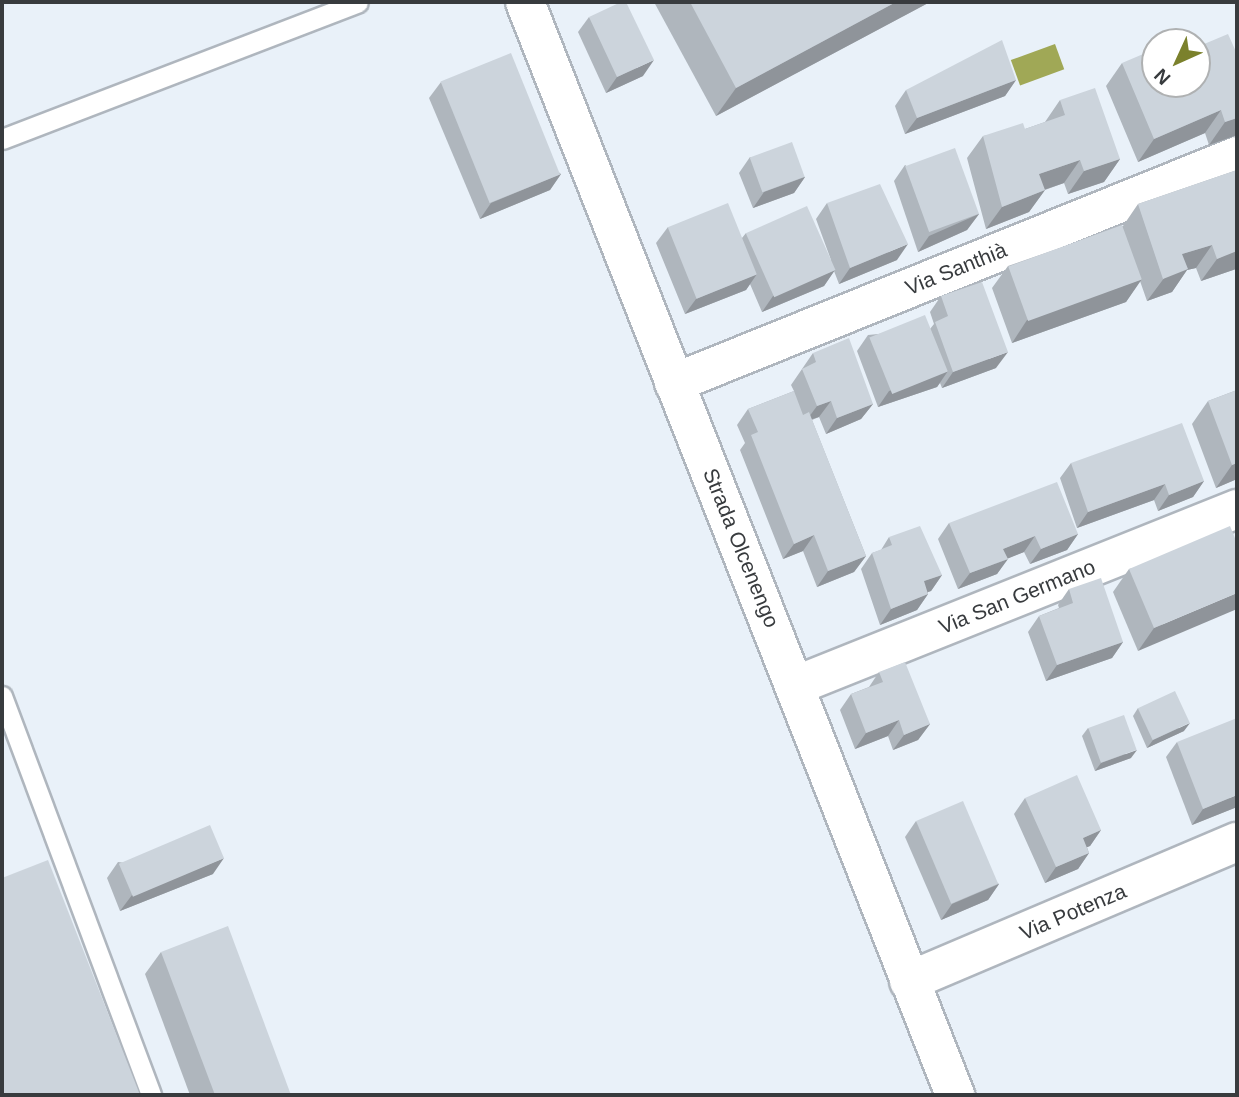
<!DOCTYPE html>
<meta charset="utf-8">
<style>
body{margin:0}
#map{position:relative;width:1239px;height:1097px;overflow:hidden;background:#e9f1f9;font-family:Helvetica,sans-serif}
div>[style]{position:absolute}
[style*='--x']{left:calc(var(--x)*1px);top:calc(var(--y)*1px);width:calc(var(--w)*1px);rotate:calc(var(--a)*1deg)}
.water>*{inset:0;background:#a0a856;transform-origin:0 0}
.roads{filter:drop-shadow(2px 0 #afb6be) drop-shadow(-2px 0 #afb6be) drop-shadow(0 2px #afb6be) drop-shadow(0 -2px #afb6be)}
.service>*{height:19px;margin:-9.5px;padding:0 9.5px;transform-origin:9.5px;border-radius:9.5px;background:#fff}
.minor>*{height:38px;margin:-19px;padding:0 19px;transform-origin:19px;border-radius:19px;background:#fff}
.tertiary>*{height:38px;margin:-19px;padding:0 19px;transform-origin:19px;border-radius:19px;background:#fff}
.wall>*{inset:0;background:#afb6bd}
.shaded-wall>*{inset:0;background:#8f949a}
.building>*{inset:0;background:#ccd4dc;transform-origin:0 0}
span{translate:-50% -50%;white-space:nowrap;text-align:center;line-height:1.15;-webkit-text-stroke:5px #fff;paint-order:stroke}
.street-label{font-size:21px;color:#383b3e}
.frame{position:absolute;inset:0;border:4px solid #383b3e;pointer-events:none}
.north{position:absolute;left:1141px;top:28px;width:70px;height:70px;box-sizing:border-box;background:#fff;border:2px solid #afb1b2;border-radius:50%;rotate:225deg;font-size:19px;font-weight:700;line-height:28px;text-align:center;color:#383b3e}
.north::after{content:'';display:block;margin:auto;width:24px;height:32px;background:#7b812c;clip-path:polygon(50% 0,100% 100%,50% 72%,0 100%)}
</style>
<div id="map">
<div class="water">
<i style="left:1055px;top:44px;width:27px;height:47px;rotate:70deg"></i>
</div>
<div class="roads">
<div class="service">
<i style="--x:2;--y:139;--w:381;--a:-21"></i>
<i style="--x:2;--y:696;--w:426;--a:69.5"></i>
</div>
<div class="minor">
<i style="--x:674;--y:383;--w:607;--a:-21.96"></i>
<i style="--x:797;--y:685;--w:474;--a:-21.8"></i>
<i style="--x:909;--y:981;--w:356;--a:-23"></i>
</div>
<div class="tertiary">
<i style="--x:525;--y:2;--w:1175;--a:68.52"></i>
</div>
</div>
<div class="wall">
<i style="clip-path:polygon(654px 2px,930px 2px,716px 116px)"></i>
<i style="clip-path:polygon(589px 17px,643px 76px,606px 93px,578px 32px)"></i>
<i style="clip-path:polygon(1237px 54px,1237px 135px,1209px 145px,1205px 133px,1138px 162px,1106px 86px,1122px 63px,1155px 84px)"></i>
<i style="clip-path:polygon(1016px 80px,1005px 96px,905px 134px,895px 106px,906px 90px)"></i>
<i style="clip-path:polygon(441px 82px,561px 174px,550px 190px,480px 219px,429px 98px)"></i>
<i style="clip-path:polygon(1060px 100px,1120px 159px,1104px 182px,1068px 194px,1064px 183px,1045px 190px,1029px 212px,986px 229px,967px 158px,983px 136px,1025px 129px,1045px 122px)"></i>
<i style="clip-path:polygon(750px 157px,805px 177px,794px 193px,753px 208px,739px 173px)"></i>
<i style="clip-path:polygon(905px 165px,979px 214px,967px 230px,918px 252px,894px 181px)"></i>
<i style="clip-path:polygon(1237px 170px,1237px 267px,1236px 269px,1201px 281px,1196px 268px,1187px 270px,1172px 292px,1147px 301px,1140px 281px,1126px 302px,1012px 343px,992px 288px,1008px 266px,1123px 226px,1138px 204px)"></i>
<i style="clip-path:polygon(827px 203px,897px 260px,839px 284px,834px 271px,824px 286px,762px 312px,750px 284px,746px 290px,685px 314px,656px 243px,668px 227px,742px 238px,746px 233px,831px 260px,816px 219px)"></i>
<i style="clip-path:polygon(941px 296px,996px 368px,942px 388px,940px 383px,937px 387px,878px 407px,857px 351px,868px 335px,930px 329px,934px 324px,930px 312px)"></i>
<i style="clip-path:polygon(813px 353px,873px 404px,861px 419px,826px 434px,819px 417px,812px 420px,866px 556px,854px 572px,817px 587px,803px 551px,783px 559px,740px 450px,745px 443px,737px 425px,748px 409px,794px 391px,791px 385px)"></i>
<i style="clip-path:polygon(1237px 390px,1237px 479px,1216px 488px,1192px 424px,1208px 401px)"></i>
<i style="clip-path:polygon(1071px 463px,1204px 481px,1193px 497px,1158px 511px,1154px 500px,1077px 528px,1060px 478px)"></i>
<i style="clip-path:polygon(949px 523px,1078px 534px,1067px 550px,1030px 564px,1024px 552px,1008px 558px,997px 574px,958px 589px,938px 539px)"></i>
<i style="clip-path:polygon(889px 537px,942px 575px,931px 591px,928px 592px,928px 594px,917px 610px,880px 625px,861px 569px,872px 553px,881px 550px)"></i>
<i style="clip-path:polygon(1237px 543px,1138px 651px,1113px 592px,1129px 569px)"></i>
<i style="clip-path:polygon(1069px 589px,1123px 642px,1112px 658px,1046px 681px,1028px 632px,1039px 616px,1059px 608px,1058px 605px)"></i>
<i style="clip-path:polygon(879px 672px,930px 724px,918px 740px,893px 750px,888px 736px,855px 749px,840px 710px,851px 694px,869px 687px)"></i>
<i style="clip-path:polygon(1138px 708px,1184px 731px,1147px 748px,1133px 716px)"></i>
<i style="clip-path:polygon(1088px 728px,1131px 758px,1095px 771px,1082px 736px)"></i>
<i style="clip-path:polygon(1177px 742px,1237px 807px,1192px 825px,1166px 757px)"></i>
<i style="clip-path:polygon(1025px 798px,1101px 830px,1090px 846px,1087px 847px,1089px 853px,1078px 869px,1045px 883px,1014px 814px)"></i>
<i style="clip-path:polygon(916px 821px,999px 884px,988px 900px,941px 920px,905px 837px)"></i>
<i style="clip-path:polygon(118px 862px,213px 874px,120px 911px,107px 878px)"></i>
<i style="clip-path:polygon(161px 952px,291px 1095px,190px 1095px,145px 974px)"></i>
</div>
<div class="shaded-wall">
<i style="clip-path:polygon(896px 2px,930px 2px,716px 116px,736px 88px)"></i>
<i style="clip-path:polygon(654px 60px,643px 76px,606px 93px,617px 77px)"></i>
<i style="clip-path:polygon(1016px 80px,1005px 96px,905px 134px,917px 118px)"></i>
<i style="clip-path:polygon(1221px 110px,1205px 133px,1138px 162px,1154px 139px)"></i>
<i style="clip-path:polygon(1237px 118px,1237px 135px,1209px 145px,1225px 122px)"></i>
<i style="clip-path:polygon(1120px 159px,1104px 182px,1068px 194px,1084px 171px)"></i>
<i style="clip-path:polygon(1080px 160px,1064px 183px,1023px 197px,1039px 174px)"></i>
<i style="clip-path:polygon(561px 174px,550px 190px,480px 219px,491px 203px)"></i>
<i style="clip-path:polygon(805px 177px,794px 193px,753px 208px,764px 192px)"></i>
<i style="clip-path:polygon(1045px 190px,1029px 212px,986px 229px,1002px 207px)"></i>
<i style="clip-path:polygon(979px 214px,967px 230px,918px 252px,929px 236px)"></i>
<i style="clip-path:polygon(908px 244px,897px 260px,839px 284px,850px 268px)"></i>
<i style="clip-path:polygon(1212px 245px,1196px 268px,1187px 270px,1172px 292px,1147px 301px,1182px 254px)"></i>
<i style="clip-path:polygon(1237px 249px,1237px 267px,1236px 269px,1201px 281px,1217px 259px)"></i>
<i style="clip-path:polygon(835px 270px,824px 286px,762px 312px,773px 296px)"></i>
<i style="clip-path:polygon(757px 274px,746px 290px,685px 314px,696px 299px)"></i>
<i style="clip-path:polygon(1142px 279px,1126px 302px,1012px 343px,1027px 320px)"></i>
<i style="clip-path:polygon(1008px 352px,996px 368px,942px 388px,953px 372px)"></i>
<i style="clip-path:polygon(948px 371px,937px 387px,878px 407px,889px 391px)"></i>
<i style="clip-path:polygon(831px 401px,819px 417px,806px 421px,817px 406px)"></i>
<i style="clip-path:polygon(873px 404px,861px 419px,826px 434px,837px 418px)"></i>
<i style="clip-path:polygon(1237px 463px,1237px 479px,1216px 488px,1232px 465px)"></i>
<i style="clip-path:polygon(1204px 481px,1193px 497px,1158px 511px,1169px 495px)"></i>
<i style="clip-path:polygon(1165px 484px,1154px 500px,1077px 528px,1088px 512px)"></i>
<i style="clip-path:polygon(1078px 534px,1067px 550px,1030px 564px,1041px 549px)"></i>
<i style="clip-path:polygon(814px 535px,803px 551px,783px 559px,794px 544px)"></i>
<i style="clip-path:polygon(1035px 536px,1024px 552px,992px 565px,1003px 549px)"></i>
<i style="clip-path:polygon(866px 556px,854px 572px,817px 587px,828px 571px)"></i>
<i style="clip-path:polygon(1008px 559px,997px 574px,958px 589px,970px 573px)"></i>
<i style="clip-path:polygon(942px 575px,931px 591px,913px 597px,924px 581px)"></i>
<i style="clip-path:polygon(1237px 593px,1237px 609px,1138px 651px,1154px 628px)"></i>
<i style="clip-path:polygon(928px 594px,917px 610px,880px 625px,891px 609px)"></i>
<i style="clip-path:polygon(1123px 642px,1112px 658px,1046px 681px,1057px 665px)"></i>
<i style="clip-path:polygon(899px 720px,888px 736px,855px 749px,866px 733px)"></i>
<i style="clip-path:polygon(1190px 723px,1184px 731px,1147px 748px,1153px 740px)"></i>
<i style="clip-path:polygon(930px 724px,918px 740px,893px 750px,904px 735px)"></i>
<i style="clip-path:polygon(1137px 750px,1131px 758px,1095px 771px,1101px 763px)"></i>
<i style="clip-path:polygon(1237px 795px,1237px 807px,1192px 825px,1203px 809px)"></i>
<i style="clip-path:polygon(1101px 830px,1090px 846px,1072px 853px,1083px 838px)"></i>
<i style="clip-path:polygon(1089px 853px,1078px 869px,1045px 883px,1056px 867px)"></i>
<i style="clip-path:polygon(224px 858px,213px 874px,120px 911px,132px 895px)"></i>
<i style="clip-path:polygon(999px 884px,988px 900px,941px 920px,952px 904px)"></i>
</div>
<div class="building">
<i style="clip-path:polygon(621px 2px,626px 2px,654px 60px,617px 77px,589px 17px)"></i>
<i style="clip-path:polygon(690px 2px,896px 2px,736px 88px)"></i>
<i style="clip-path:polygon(1228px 34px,1237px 54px,1237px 118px,1225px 122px,1221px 110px,1154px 139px,1122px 63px,1155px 49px,1155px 84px,1197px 84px,1197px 47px)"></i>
<i style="clip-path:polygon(1002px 40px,1016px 80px,917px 118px,906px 90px)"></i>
<i style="left:511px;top:53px;width:131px;height:76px;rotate:68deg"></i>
<i style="clip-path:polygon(1095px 88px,1120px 159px,1084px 171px,1080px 160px,1039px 174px,1045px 190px,1002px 207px,983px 136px,1023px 123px,1025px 129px,1065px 115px,1060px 100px)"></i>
<i style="left:792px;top:142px;width:37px;height:45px;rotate:70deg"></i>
<i style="left:955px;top:148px;width:70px;height:53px;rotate:70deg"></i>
<i style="clip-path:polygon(1237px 170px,1237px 251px,1217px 259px,1212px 245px,1182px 254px,1188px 269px,1163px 279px,1138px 204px)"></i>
<i style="clip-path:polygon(880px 184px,908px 244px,850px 268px,827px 203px)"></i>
<i style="left:728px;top:203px;width:77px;height:65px;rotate:68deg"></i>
<i style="left:807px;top:206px;width:70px;height:67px;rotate:66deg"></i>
<i style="left:1122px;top:225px;width:58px;height:121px;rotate:70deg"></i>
<i style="clip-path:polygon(982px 282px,1008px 352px,953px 372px,935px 322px,948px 316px,941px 296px)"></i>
<i style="left:925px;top:315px;width:61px;height:60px;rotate:68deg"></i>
<i style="clip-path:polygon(849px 338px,873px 404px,837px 418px,831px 401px,817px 406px,802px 369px,816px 362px,813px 353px)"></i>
<i style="clip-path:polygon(1237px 390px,1237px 463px,1232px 465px,1208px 401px)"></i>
<i style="clip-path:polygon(794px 391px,803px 415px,809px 412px,866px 556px,828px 571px,814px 535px,794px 544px,751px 435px,758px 432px,748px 409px)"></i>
<i style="clip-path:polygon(1182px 423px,1204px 481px,1169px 495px,1165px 484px,1088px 512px,1071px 463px)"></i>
<i style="clip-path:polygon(1057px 482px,1078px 534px,1041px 549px,1035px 536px,1003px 549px,1008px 559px,970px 573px,949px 523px)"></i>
<i style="clip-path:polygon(920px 526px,942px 575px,924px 581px,928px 594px,891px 609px,872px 553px,892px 545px,889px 537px)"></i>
<i style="clip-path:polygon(1230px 526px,1237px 543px,1237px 593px,1154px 628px,1129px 569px)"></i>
<i style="clip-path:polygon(1101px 578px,1123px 642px,1057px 665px,1039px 616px,1073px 603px,1069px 589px)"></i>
<i style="clip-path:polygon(905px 662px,930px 724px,904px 735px,899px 720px,866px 733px,851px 694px,883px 682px,879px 672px)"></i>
<i style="left:1175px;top:691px;width:35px;height:41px;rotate:65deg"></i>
<i style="left:1124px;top:715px;width:37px;height:38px;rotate:70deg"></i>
<i style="clip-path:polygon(1237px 718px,1237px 795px,1203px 809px,1177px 742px)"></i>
<i style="clip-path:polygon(1077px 775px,1101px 830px,1083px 838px,1089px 853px,1056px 867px,1025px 798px)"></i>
<i style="left:963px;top:801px;width:90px;height:51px;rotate:67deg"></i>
<i style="left:210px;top:825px;width:36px;height:99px;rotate:67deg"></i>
<i style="clip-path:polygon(48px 860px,140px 1095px,2px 1095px,2px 878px)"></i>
<i style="clip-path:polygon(228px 926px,291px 1095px,215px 1095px,161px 952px)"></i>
</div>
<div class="street-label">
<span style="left:956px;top:269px;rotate:-22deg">Via Santhià</span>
<span style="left:741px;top:548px;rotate:68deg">Strada Olcenengo</span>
<span style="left:1017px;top:597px;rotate:-22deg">Via San Germano</span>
<span style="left:1073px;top:912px;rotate:-23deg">Via Potenza</span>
</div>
<div class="frame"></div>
<div class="north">N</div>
</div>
